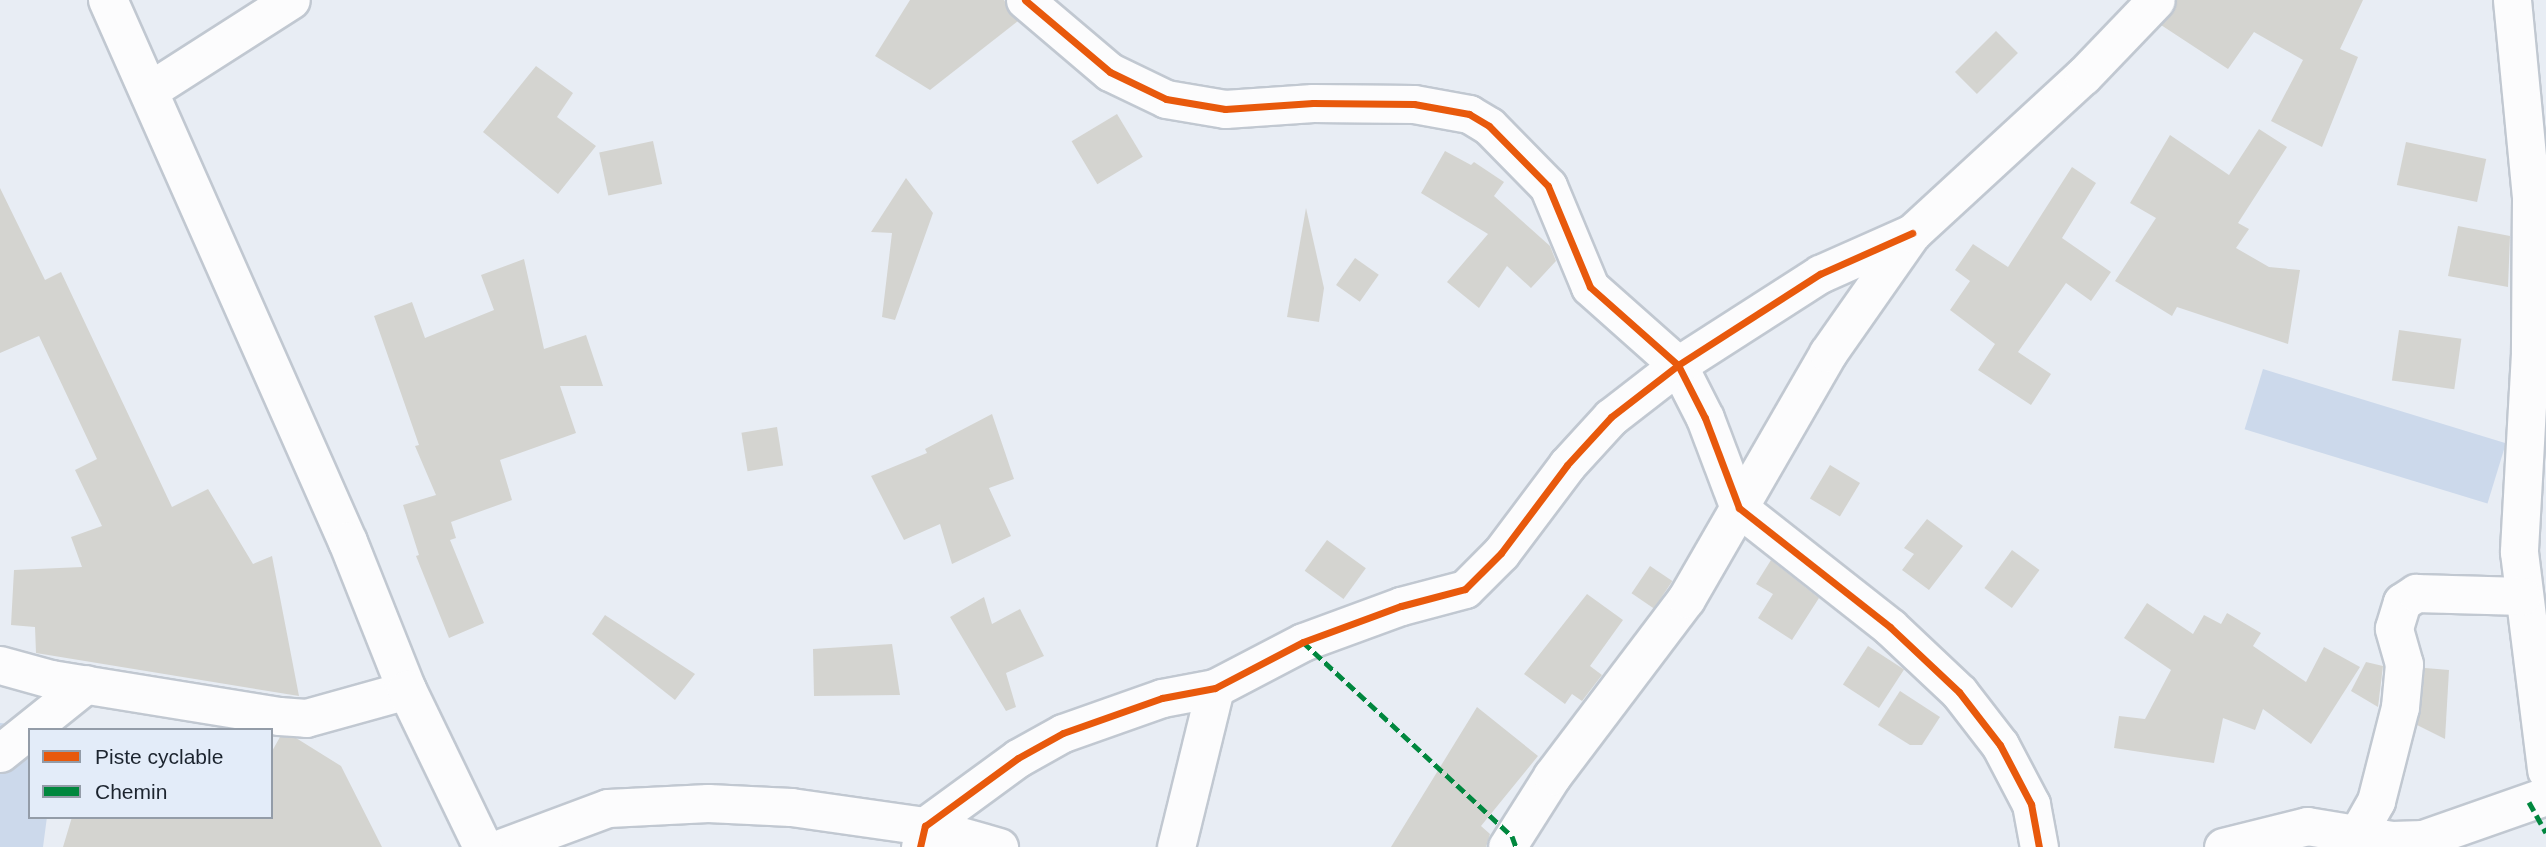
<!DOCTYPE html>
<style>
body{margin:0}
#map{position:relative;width:2546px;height:847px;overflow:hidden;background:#e8edf4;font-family:Helvetica,sans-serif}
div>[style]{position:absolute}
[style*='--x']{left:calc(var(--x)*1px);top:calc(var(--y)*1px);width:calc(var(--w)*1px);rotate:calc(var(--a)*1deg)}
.green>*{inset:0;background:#ccd9eb;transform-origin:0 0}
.building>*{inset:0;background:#d4d4d0;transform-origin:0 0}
.roads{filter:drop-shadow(2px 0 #c1c8d1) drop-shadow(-2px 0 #c1c8d1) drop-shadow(0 2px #c1c8d1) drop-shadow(0 -2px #c1c8d1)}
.minor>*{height:37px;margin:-18.5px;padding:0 18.5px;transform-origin:18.5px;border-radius:18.5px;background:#fcfcfd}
.tertiary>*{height:38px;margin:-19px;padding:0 19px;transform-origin:19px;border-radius:19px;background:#fcfcfd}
.quiet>*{height:5px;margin-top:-2.5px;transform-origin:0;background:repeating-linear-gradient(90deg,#00873e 0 10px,transparent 0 15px)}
.cycleway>*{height:7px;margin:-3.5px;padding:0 3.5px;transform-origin:3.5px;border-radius:3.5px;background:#e8590c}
span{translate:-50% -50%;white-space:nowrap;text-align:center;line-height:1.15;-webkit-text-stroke:6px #e3ecf9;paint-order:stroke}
.legend{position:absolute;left:28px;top:728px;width:245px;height:91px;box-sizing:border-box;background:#e3ecf9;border:2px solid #939ca8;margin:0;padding:9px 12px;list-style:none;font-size:21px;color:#1c242f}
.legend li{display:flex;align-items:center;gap:14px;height:35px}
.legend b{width:35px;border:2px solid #939ca8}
</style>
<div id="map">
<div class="green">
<i style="left:2263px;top:369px;width:254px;height:63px;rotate:17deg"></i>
<i style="clip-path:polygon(0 723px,58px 728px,30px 730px,30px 817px,47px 817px,43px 847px,0 847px)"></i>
</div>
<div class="building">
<i style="clip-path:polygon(910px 0,1004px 0,1018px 21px,930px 90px,875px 56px)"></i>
<i style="clip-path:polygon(2176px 0,2363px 0,2340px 49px,2358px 57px,2322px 147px,2271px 121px,2303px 60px,2254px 32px,2228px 69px,2161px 25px)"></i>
<i style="left:1996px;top:31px;width:31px;height:58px;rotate:45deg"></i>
<i style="clip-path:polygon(536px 66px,573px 93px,557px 117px,596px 146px,558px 194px,483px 132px)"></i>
<i style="left:1117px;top:114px;width:50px;height:53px;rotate:59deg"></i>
<i style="clip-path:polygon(2259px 129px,2287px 147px,2238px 223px,2249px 229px,2236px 248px,2269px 267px,2300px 270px,2288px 344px,2177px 307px,2172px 316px,2115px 281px,2156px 218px,2130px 203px,2170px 135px,2229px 175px)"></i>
<i style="left:653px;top:141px;width:44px;height:55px;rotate:78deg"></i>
<i style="left:2406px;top:142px;width:82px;height:44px;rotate:12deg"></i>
<i style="clip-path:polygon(1445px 151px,1471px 165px,1474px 162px,1504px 182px,1494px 196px,1550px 246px,1556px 261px,1531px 288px,1507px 266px,1479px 308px,1447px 282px,1488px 234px,1421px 193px)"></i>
<i style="clip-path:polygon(2072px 167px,2096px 183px,2062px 238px,2111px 272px,2091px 301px,2066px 283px,2018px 352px,2051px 374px,2031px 405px,1978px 370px,1995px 344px,1950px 310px,1970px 281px,1955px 270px,1973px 244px,2008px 267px)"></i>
<i style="clip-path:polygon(906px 178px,933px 213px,895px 320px,882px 317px,892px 233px,871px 232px)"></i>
<i style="clip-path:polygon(0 188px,45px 280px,61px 272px,172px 507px,208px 489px,253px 564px,272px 556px,299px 696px,36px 653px,35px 627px,11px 625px,14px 570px,82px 567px,71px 537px,102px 526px,75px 470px,97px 459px,39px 336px,0 353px)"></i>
<i style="clip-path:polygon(1306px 208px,1324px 288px,1319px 322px,1287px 317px)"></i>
<i style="clip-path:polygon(2458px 226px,2510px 236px,2508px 287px,2448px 276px)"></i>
<i style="left:1355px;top:258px;width:29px;height:33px;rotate:35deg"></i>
<i style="clip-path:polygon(524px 259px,544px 349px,586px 335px,603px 386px,560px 386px,576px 433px,500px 460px,512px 500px,451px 522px,456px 538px,450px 540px,484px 623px,449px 638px,416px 556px,419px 555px,403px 505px,436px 495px,415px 446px,419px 445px,374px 316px,412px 302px,425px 338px,494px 310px,481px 275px)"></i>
<i style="left:2399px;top:330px;width:63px;height:51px;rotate:8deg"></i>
<i style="clip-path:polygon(992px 414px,1014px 479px,989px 488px,1011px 536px,952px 564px,940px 524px,904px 540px,871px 476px,927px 453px,925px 449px)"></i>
<i style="left:777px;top:427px;width:39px;height:36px;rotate:81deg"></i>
<i style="left:1830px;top:465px;width:35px;height:39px;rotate:31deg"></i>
<i style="clip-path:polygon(1927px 519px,1963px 546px,1929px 590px,1902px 570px,1914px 554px,1904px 548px)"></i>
<i style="left:1327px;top:540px;width:48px;height:38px;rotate:36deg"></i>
<i style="left:2012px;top:550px;width:34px;height:47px;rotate:36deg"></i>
<i style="clip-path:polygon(1771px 560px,1819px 598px,1792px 640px,1758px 618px,1773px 594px,1756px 584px)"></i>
<i style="left:1650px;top:566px;width:27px;height:33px;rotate:34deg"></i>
<i style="clip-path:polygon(1587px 594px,1623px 620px,1590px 666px,1602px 675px,1582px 701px,1572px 694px,1565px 704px,1524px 674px)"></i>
<i style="clip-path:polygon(984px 597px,992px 624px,1020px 609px,1044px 656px,1006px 673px,1016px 707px,1006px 711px,950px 617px)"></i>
<i style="clip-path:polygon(2147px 603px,2193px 634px,2204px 615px,2221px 624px,2227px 613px,2261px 633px,2253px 646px,2306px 682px,2324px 647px,2360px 667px,2311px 744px,2263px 709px,2255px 730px,2223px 718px,2214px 763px,2114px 748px,2119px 716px,2145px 719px,2171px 670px,2124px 638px)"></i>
<i style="clip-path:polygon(605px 615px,695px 674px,675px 700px,592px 634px)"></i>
<i style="clip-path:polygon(892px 644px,900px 695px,814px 696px,813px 649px)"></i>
<i style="left:1868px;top:646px;width:43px;height:46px;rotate:33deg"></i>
<i style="clip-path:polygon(2366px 662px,2383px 666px,2378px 707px,2351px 691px)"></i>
<i style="clip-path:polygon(2425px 668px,2449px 670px,2445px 739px,2417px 725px)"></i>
<i style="clip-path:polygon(1900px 691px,1940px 717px,1922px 745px,1910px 745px,1878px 725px)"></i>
<i style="clip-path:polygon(1477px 707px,1538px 756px,1481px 826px,1490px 834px,1486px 847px,1391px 847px)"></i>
<i style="clip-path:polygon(280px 737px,296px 738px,341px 766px,382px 847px,63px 847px,72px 817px,271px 817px,271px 753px)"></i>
</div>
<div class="roads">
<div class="minor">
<i style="--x:1025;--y:0;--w:111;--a:40.3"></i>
<i style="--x:1110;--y:72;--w:62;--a:25.7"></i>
<i style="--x:1166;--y:99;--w:60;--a:9.6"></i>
<i style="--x:1225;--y:109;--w:88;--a:-3.9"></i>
<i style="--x:1313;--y:103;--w:101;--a:0.6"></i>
<i style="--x:1414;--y:104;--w:56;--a:10.3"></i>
<i style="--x:1469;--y:114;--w:23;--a:31"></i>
<i style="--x:1489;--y:126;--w:84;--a:45.5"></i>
<i style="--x:1548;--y:186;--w:109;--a:67.4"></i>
<i style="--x:1590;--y:287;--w:118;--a:41.6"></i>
<i style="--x:1678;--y:365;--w:59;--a:63"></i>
<i style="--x:1705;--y:418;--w:96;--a:69.3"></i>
<i style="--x:1739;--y:508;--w:192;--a:38.2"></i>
<i style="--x:1890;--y:627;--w:95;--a:43.3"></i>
<i style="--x:1959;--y:692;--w:67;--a:52.3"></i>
<i style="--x:2000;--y:745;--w:67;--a:62.3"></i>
<i style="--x:2031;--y:804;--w:44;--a:79.5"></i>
<i style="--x:2512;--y:0;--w:200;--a:84.5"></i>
<i style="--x:2531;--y:199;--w:154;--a:90.4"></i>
<i style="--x:2530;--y:353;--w:199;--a:93.2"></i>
<i style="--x:2519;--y:552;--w:220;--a:82.9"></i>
<i style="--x:150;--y:90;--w:167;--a:-32.6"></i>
<i style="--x:0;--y:665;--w:53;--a:15.4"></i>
<i style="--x:51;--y:679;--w:231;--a:9.2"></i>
<i style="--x:279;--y:716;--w:27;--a:4"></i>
<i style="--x:306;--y:718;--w:105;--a:-15.5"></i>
<i style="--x:0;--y:753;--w:110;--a:-38.7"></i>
<i style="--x:503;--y:847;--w:112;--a:-20.4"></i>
<i style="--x:608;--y:808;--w:100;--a:-2.9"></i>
<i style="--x:708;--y:803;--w:83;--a:2.8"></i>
<i style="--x:791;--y:807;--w:135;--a:8.1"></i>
<i style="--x:925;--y:826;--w:77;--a:15.8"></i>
<i style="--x:920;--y:847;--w:22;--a:-77"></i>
<i style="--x:925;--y:826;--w:115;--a:-36.2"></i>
<i style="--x:1018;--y:758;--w:51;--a:-29.1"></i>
<i style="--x:1063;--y:733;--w:105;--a:-19.5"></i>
<i style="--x:1162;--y:698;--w:54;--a:-10.7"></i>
<i style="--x:1215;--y:688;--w:99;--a:-27.6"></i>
<i style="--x:1303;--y:642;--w:104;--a:-20.2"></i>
<i style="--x:1401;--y:606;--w:66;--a:-14.9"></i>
<i style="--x:1465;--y:589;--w:51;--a:-45"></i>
<i style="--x:1501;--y:553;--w:110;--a:-53.1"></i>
<i style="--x:1567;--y:465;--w:65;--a:-47.5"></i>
<i style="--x:1611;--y:417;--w:85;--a:-37.8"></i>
<i style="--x:1678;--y:365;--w:169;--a:-32.7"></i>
<i style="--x:1820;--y:274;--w:101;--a:-24"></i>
<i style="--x:1176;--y:847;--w:164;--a:-76.2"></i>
<i style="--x:1507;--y:847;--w:84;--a:-57.6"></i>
<i style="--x:1552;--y:776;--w:222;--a:-52.9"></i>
<i style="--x:1686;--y:599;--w:284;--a:-60"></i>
<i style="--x:1828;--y:353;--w:146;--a:-55"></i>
<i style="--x:1912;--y:233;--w:232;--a:-42.6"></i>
<i style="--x:2083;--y:76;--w:105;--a:-46.2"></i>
<i style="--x:2223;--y:847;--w:87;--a:-14"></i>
<i style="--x:2307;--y:826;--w:86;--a:9.4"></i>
<i style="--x:2392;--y:840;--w:31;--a:-2"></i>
<i style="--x:2423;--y:839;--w:130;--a:-19.3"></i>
<i style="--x:2350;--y:847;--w:53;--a:-60.5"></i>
<i style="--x:2376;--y:801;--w:97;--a:-75.7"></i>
<i style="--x:2400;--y:707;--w:43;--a:-84.7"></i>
<i style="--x:2404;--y:664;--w:37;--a:-106"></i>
<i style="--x:2394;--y:628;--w:27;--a:-73"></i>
<i style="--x:2402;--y:602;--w:17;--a:-33"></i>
<i style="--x:2416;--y:593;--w:106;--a:1.6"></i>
</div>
<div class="tertiary">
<i style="--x:108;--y:0;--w:593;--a:66.12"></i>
<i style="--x:348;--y:542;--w:159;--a:68.3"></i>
<i style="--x:407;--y:690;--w:174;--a:64.2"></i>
</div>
</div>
<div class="quiet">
<i style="--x:1303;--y:642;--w:285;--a:42.9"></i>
<i style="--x:1512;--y:836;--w:12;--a:70"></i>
<i style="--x:2529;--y:802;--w:35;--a:61"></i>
</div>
<div class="cycleway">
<i style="--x:1025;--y:0;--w:111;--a:40.3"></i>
<i style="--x:1110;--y:72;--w:62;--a:25.7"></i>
<i style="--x:1166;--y:99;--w:60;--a:9.6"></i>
<i style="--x:1225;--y:109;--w:88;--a:-3.9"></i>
<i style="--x:1313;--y:103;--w:101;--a:0.6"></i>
<i style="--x:1414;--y:104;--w:56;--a:10.3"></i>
<i style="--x:1469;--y:114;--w:23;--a:31"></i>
<i style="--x:1489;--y:126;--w:84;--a:45.5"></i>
<i style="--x:1548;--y:186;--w:109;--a:67.4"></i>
<i style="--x:1590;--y:287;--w:118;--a:41.6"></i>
<i style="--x:1678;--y:365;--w:59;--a:63"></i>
<i style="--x:1705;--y:418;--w:96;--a:69.3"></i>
<i style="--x:1739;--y:508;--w:192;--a:38.2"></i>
<i style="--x:1890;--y:627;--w:95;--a:43.3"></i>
<i style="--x:1959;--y:692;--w:67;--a:52.3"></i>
<i style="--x:2000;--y:745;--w:67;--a:62.3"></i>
<i style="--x:2031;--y:804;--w:44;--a:79.5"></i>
<i style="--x:920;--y:847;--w:22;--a:-77"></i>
<i style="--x:925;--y:826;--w:115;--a:-36.2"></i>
<i style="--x:1018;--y:758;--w:51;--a:-29.1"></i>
<i style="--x:1063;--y:733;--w:105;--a:-19.5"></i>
<i style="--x:1162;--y:698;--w:54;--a:-10.7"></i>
<i style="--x:1215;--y:688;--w:99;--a:-27.6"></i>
<i style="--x:1303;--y:642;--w:104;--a:-20.2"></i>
<i style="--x:1401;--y:606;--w:66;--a:-14.9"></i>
<i style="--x:1465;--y:589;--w:51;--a:-45"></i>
<i style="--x:1501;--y:553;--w:110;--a:-53.1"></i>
<i style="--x:1567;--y:465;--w:65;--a:-47.5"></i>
<i style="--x:1611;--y:417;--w:85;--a:-37.8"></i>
<i style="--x:1678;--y:365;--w:169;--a:-32.7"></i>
<i style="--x:1820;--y:274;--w:101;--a:-24"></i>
</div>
<ul class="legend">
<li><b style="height:9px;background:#e8590c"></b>Piste cyclable</li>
<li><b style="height:9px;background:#00873e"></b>Chemin</li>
</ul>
</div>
